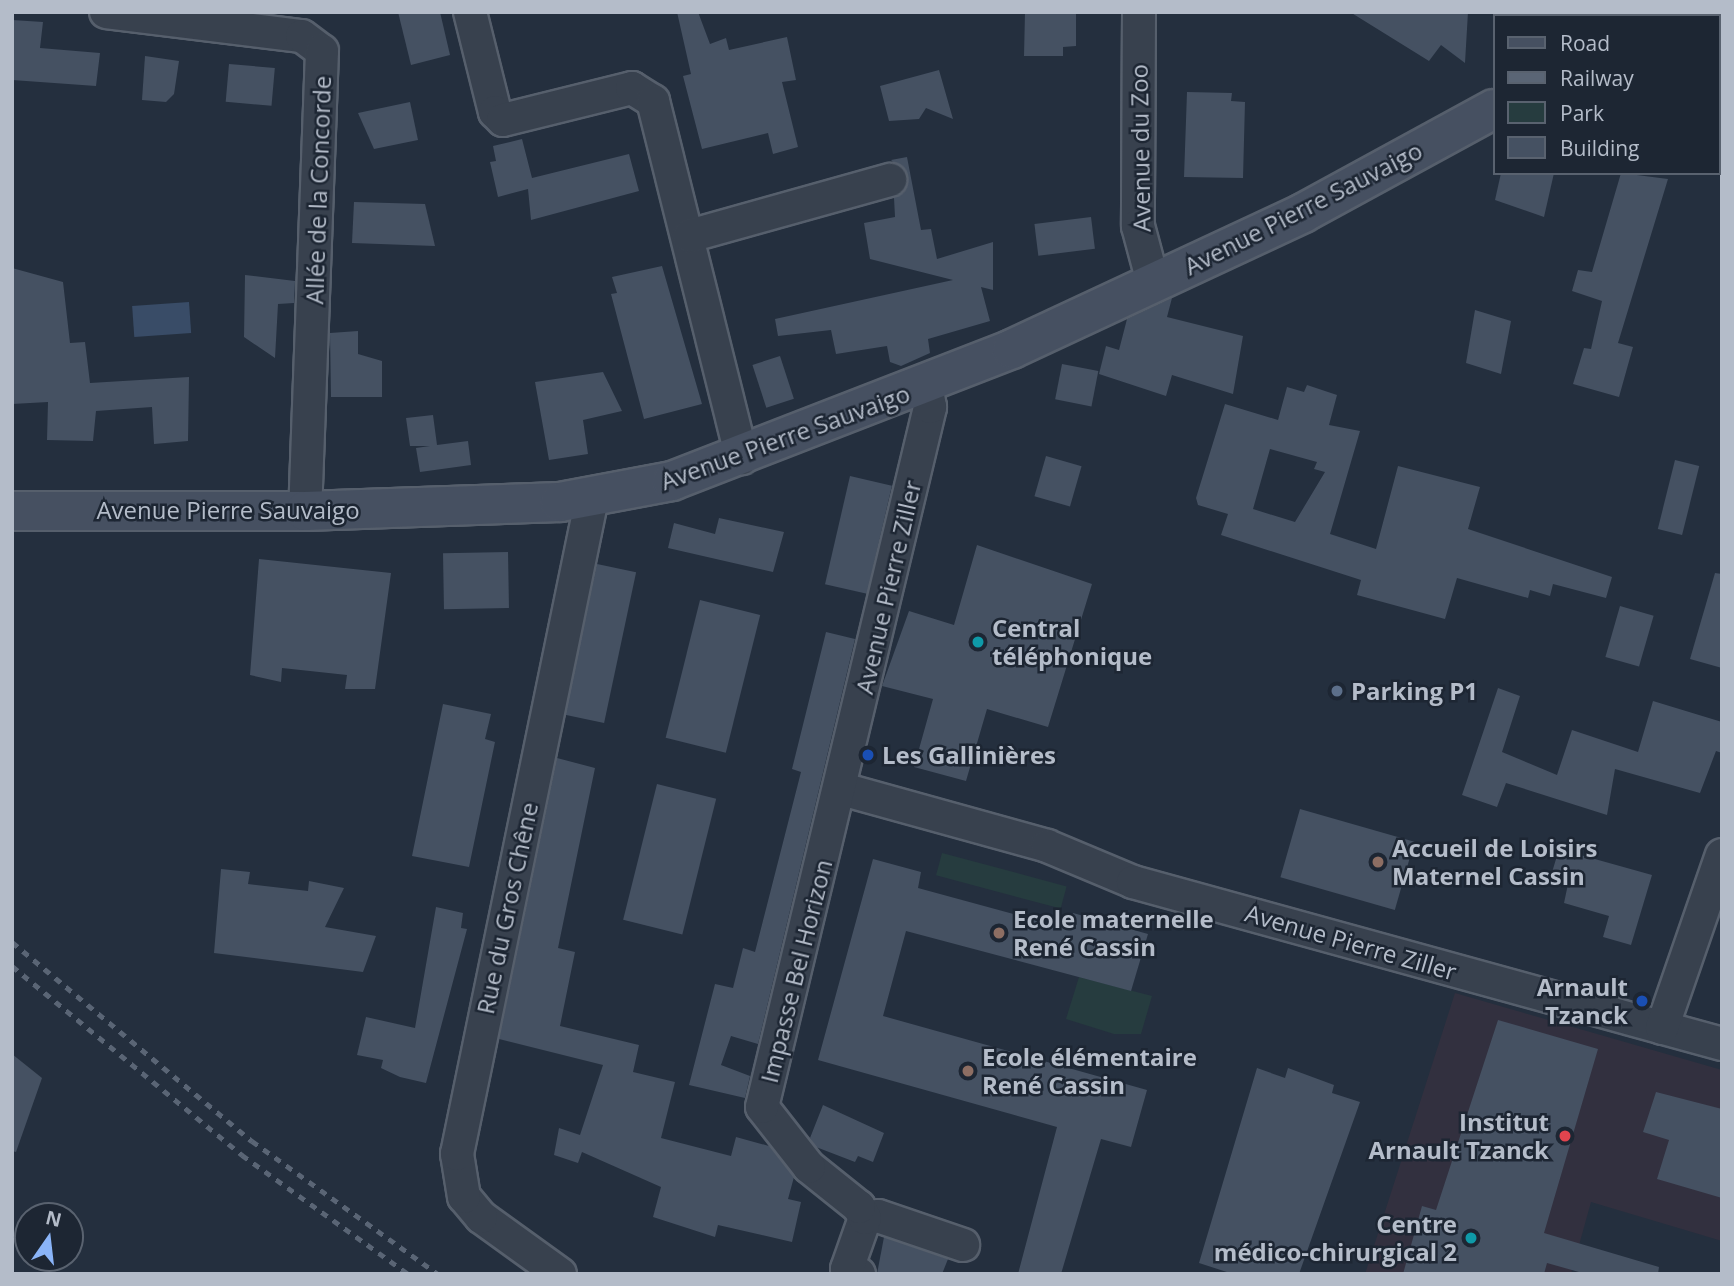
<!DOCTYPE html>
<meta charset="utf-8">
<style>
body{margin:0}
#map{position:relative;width:1734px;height:1286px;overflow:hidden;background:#242f3e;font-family:"Open Sans",sans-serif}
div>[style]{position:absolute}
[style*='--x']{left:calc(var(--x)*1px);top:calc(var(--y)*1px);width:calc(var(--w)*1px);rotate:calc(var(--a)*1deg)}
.medical>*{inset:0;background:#32303f}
.green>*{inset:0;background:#263c3f;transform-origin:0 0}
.water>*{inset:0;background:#394c67;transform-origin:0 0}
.building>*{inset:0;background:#455162;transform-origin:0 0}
.roads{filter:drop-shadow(2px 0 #565f6c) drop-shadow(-2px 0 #565f6c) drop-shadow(0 2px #565f6c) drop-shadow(0 -2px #565f6c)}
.street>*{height:32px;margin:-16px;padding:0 16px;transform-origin:16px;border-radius:16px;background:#38414e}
.secondary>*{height:38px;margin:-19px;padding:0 19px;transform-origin:19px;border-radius:19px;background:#465061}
.rail>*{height:5px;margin-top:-2.5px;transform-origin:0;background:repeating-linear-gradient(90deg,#5a6575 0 7px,transparent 0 14px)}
.dots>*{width:19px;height:19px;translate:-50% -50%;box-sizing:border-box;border:4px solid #1d2633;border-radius:50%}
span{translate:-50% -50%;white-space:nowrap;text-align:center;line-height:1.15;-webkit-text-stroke:5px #1d2633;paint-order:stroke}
.street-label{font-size:24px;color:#b4bcc9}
.poi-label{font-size:24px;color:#b4bcc9;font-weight:700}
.left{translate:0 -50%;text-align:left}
.right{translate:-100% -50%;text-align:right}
.frame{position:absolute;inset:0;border:14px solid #b4bcc9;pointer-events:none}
.legend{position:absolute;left:1493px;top:14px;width:228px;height:161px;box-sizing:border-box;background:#1d2633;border:2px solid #59626f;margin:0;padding:9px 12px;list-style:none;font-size:21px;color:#b4bcc9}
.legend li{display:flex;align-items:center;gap:14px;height:35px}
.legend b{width:35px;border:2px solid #59626f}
.north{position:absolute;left:14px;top:1202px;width:70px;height:70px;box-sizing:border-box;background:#1d2633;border:2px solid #59626f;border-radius:50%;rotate:14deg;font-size:19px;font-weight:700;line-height:28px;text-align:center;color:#b4bcc9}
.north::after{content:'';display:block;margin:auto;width:24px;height:32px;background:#8ab4f8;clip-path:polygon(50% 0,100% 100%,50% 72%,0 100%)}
</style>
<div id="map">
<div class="medical">
<i style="clip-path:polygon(1455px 993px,1722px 1070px,1722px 1241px,1591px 1202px,1571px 1274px,1365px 1274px)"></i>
</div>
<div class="green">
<i style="left:942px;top:853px;width:129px;height:23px;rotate:15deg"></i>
<i style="clip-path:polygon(1079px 977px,1152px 996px,1141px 1034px,1114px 1034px,1066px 1019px)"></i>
</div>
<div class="water">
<i style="left:189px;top:302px;width:31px;height:57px;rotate:86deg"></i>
</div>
<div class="building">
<i style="clip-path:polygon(398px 12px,440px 12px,450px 55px,411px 65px)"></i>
<i style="clip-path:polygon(677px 12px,698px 12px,710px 44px,726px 38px,729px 50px,787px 37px,796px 80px,782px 82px,798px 147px,773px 154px,768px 133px,702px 149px,683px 76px,691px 74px)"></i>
<i style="clip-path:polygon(1025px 12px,1076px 12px,1076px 46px,1063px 47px,1063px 56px,1024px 56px)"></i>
<i style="clip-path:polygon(1350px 12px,1468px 12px,1465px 63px,1441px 45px,1429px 61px)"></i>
<i style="clip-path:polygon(12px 20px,43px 22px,40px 48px,100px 53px,96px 86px,12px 80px)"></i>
<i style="clip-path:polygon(145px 56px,179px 61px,174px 94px,166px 102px,142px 100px)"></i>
<i style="left:229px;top:64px;width:46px;height:38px;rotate:5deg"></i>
<i style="clip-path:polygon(939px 70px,953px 119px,926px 108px,919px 119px,889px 121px,880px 86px)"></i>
<i style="clip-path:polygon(1187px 92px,1232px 93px,1231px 101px,1245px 102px,1243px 178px,1184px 177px)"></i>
<i style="clip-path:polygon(410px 102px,418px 140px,374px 149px,358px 113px)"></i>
<i style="clip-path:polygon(522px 139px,532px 178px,629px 154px,639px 191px,531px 220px,528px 189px,498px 197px,490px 162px,496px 161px,493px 146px)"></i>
<i style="clip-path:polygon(907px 157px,921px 230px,931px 229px,937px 259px,993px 242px,993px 290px,981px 287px,990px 321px,928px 339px,930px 353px,901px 366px,890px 362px,887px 346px,836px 354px,831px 330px,778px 336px,775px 319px,953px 280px,870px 259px,864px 223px,895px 217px,894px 198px,904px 192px,908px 176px,891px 160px)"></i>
<i style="clip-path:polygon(1501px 173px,1554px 173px,1544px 217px,1495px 200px)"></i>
<i style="clip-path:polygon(1621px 173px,1668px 179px,1618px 343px,1633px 347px,1619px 397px,1573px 384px,1584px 348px,1591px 349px,1602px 301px,1572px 291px,1578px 270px,1592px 272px)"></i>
<i style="clip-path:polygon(354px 202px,425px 204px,435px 246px,352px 243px)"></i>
<i style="left:1091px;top:217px;width:32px;height:57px;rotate:83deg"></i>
<i style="clip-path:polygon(662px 266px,702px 404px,644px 419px,611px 294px,617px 293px,612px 277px)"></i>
<i style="clip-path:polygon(12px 268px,63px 282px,70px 343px,85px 342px,90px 383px,189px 377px,188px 441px,154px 444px,152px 407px,96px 411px,93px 441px,47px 440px,48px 402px,12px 404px)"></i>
<i style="clip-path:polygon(245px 275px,295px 281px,294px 303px,278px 304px,275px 358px,244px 337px)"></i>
<i style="clip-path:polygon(1172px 298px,1167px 317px,1243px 336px,1233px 394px,1172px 375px,1166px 396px,1099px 374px,1106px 346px,1119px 350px,1127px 319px)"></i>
<i style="clip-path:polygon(1475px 310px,1511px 321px,1501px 374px,1466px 363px)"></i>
<i style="clip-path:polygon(358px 331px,358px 354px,382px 361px,382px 397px,331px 397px,330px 333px)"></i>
<i style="left:780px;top:356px;width:45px;height:29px;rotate:72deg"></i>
<i style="left:1062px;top:364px;width:37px;height:36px;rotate:11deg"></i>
<i style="clip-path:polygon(603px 372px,622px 411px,583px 420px,588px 454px,549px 460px,535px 382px)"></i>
<i style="clip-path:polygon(evenodd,1307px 385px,1337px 395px,1329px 425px,1360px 431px,1330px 534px,1376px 549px,1398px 466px,1480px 487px,1468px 529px,1612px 577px,1606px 598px,1553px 584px,1550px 596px,1530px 590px,1528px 598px,1457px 578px,1445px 619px,1357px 595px,1361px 580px,1221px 535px,1228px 514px,1198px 505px,1196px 498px,1225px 404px,1278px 420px,1287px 387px,1304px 392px,1307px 385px,1270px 449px,1317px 462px,1314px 469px,1325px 472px,1295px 522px,1253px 509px,1270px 449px)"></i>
<i style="clip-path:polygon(433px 415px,437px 445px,468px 441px,471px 465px,420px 472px,416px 448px,430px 446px,410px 446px,406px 418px)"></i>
<i style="left:1046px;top:456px;width:37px;height:42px;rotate:16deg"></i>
<i style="left:1675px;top:460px;width:25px;height:71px;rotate:14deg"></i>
<i style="left:850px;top:476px;width:43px;height:111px;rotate:13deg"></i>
<i style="clip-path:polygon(719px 518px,784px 532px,773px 572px,668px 548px,674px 523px,715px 534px)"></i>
<i style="clip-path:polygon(977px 545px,1092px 584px,1048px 727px,987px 709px,966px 781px,914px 767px,933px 699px,882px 686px,909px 611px,954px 625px)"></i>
<i style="left:508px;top:552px;width:56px;height:65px;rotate:89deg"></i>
<i style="clip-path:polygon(259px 559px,391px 573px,375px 689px,345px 689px,347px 675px,282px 668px,281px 682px,250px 675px)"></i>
<i style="left:597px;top:564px;width:40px;height:154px;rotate:12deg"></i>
<i style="clip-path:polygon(1715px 573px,1722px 574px,1722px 668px,1690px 659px)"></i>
<i style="left:700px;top:600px;width:62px;height:142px;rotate:14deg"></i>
<i style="left:1620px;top:606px;width:35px;height:53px;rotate:16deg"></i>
<i style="clip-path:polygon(826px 632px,855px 639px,758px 1044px,731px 1036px,721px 1065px,750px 1076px,745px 1098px,689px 1085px,715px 984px,733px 988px,743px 948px,755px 952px,801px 772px,792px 769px)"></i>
<i style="clip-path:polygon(1498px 688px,1520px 696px,1502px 752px,1557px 775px,1572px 730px,1638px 752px,1653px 701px,1722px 722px,1722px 753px,1716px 751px,1700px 793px,1615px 769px,1607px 815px,1506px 783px,1497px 807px,1462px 795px)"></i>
<i style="clip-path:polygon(443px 704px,491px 714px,485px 739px,495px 742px,469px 867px,412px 856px)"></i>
<i style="clip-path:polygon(557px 758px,595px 768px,558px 948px,575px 952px,560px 1026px,639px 1045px,633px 1072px,675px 1082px,661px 1138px,731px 1156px,736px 1137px,769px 1146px,794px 1177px,788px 1199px,801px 1202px,792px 1242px,718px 1225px,715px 1237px,653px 1217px,661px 1187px,582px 1152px,578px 1163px,554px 1155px,559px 1128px,580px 1135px,603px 1065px,499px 1039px)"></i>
<i style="left:657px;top:784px;width:61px;height:140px;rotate:14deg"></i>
<i style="left:1300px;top:809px;width:119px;height:71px;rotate:16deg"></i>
<i style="clip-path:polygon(1559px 849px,1652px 875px,1631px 945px,1603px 937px,1609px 916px,1564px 903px,1568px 884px,1550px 879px)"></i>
<i style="clip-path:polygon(873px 859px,921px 872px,918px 888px,1069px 929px,1073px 913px,1148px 934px,1131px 991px,906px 931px,883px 1016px,1147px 1090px,1131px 1147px,1101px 1139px,1061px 1274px,1018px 1274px,1057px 1127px,818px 1060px)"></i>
<i style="clip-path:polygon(221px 869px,250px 872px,248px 884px,308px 891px,309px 881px,344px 888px,325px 927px,376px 936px,363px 972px,214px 953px)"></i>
<i style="clip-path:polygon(436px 907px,463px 913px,461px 928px,467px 929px,426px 1083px,400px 1077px,381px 1068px,383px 1060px,357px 1055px,366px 1017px,415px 1028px)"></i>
<i style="clip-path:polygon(1498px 1020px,1598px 1049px,1544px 1233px,1659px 1267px,1658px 1274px,1586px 1274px,1547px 1263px,1544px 1274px,1403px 1274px,1422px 1206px,1436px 1210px)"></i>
<i style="clip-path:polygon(12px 1054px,42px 1078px,16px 1152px,12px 1151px)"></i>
<i style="clip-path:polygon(1257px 1068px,1285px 1078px,1288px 1068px,1334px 1085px,1332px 1093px,1360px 1102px,1299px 1274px,1233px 1274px,1199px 1263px)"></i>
<i style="clip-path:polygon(1656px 1092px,1722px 1109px,1722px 1198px,1657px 1179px,1669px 1140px,1643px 1132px)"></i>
<i style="clip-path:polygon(823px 1105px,884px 1133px,873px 1162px,858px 1156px,855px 1162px,816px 1147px,810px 1138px)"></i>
<i style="clip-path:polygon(884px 1237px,948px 1259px,942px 1274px,877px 1274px)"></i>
</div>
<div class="roads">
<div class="street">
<i style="--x:106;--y:12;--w:197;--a:7"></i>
<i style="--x:302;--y:36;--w:25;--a:37"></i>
<i style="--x:322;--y:51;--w:460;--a:92.1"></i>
<i style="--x:470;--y:12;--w:103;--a:76"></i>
<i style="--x:495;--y:112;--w:11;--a:45"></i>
<i style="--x:503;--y:120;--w:133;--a:-13.9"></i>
<i style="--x:632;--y:88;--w:25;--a:32"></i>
<i style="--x:653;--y:101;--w:368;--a:76"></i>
<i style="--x:1139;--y:12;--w:214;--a:90.3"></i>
<i style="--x:1138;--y:226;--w:58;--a:75"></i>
<i style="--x:1516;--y:16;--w:4;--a:-90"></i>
<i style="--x:689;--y:236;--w:209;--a:-15.6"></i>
<i style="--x:842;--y:789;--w:213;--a:15.5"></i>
<i style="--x:1047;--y:846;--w:93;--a:22.7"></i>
<i style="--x:1133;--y:882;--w:611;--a:15.38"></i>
<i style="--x:1662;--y:1028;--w:183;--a:-70.9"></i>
<i style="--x:865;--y:1218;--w:13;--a:-9"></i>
<i style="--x:878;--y:1216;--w:90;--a:18.8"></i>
<i style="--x:560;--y:1274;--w:97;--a:-144.2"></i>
<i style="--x:481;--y:1217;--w:26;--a:-130"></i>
<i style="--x:464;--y:1197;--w:44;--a:-99.2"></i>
<i style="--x:457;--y:1154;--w:670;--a:-78.37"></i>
<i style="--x:859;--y:1274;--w:13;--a:-157"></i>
<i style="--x:847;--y:1269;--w:54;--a:-70.6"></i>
<i style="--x:865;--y:1218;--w:13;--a:-119"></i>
<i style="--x:859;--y:1207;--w:64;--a:-141.3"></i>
<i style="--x:809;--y:1167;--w:76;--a:-128.1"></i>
<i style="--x:762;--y:1107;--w:720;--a:-76.5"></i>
<i style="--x:930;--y:407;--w:22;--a:-100"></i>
</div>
<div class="secondary">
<i style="--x:1676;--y:16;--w:9;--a:-27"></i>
<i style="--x:12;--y:511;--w:293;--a:0"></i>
<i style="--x:305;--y:511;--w:255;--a:-2"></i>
<i style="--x:560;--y:502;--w:114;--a:-10.6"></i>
<i style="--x:672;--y:481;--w:365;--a:-21.2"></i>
<i style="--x:1012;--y:349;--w:321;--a:-25"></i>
<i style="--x:1303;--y:213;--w:217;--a:-28.6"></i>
</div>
</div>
<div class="rail">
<i style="--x:12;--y:942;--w:312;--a:39.7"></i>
<i style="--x:252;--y:1141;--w:229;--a:35.6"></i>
<i style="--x:12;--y:966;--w:298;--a:39.4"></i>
<i style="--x:242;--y:1155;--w:204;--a:35.6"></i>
</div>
<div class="dots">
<i style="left:978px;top:642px;background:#0f9aa8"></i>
<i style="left:1337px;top:691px;background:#5c6f8a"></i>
<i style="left:868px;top:755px;background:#1a4fb4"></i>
<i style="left:1378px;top:862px;background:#8d6e63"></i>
<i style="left:999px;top:933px;background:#8d6e63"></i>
<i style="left:1642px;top:1001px;background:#1a4fb4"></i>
<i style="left:968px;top:1071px;background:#8d6e63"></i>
<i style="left:1565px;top:1136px;background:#e0444e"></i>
<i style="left:1471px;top:1238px;background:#0f9aa8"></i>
</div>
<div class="street-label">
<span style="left:1140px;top:148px;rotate:-91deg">Avenue du Zoo</span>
<span style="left:318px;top:190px;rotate:-88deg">Allée de la Concorde</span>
<span style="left:1303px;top:208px;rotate:-27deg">Avenue Pierre Sauvaigo</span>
<span style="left:785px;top:437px;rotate:-20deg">Avenue Pierre Sauvaigo</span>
<span style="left:228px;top:510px">Avenue Pierre Sauvaigo</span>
<span style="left:888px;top:587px;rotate:-77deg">Avenue Pierre Ziller</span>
<span style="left:507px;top:908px;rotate:-78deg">Rue du Gros Chêne</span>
<span style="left:1351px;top:942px;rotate:16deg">Avenue Pierre Ziller</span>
<span style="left:796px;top:971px;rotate:-76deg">Impasse Bel Horizon</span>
</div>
<div class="poi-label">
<span class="left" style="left:992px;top:642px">Central<br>téléphonique</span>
<span class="left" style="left:1351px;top:691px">Parking P1</span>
<span class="left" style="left:882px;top:755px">Les Gallinières</span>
<span class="left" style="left:1392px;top:862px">Accueil de Loisirs<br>Maternel Cassin</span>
<span class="left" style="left:1013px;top:933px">Ecole maternelle<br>René Cassin</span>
<span class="right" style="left:1628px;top:1001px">Arnault<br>Tzanck</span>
<span class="left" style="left:982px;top:1071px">Ecole élémentaire<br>René Cassin</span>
<span class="right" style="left:1549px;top:1136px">Institut<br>Arnault Tzanck</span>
<span class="right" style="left:1457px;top:1238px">Centre<br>médico-chirurgical 2</span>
</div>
<div class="frame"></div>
<ul class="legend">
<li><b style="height:9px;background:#465061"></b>Road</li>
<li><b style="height:9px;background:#5a6575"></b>Railway</li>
<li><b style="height:19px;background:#263c3f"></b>Park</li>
<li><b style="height:19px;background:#455162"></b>Building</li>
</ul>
<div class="north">N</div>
</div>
